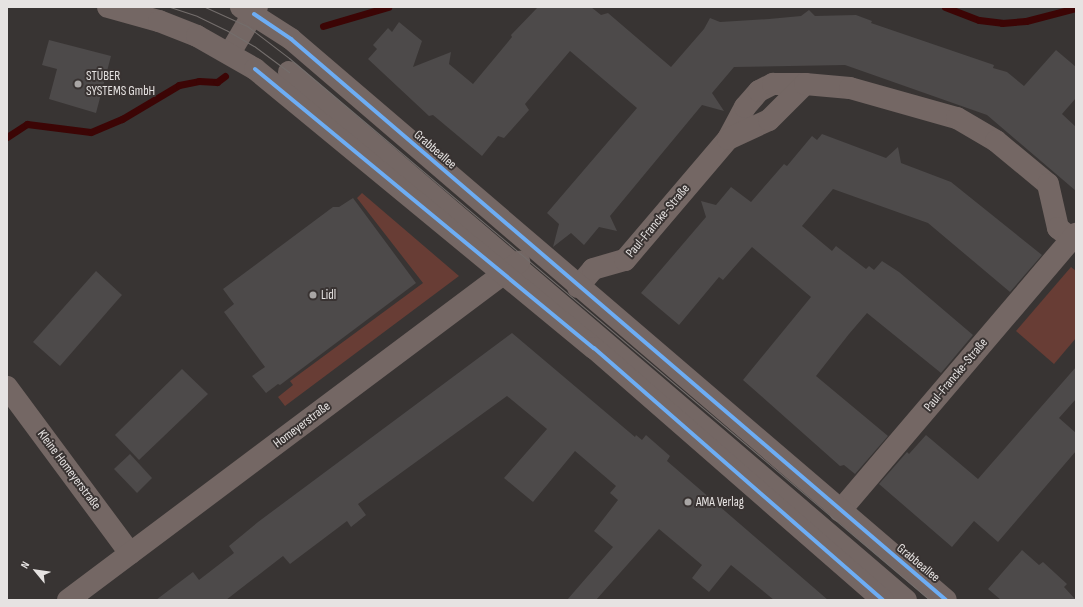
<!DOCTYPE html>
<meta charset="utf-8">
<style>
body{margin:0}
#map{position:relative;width:1083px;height:607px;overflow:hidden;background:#383433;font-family:"Sofia Sans Condensed",sans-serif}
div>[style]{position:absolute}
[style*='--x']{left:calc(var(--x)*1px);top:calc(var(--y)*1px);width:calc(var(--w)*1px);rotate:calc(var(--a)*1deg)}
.green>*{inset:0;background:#683d35}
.stream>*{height:7px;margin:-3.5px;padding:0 3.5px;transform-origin:3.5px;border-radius:3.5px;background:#3c0505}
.building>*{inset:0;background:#4d4a4a}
.minor>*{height:22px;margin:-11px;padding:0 11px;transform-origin:11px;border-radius:11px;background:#746764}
.major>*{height:22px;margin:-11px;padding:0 11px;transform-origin:11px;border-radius:11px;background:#746764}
.tram>*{height:1px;margin:-0.5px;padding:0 0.5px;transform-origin:0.5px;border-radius:0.5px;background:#746e6c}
.cycleway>*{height:4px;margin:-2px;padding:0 2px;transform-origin:2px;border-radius:2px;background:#6dadf4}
.dots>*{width:11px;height:11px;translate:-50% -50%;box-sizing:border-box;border:2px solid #393332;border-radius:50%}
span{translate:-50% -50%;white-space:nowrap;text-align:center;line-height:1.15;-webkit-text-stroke:4px #393332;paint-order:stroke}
.poi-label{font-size:13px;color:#e6e3e2}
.left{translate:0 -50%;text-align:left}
.street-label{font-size:13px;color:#e6e3e2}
.frame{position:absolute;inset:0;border:8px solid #e6e3e2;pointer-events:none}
.north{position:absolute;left:16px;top:551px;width:40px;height:40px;-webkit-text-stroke:3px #393332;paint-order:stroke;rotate:299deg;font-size:11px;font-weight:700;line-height:16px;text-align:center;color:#e6e3e2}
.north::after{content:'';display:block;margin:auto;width:14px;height:18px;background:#e6e3e2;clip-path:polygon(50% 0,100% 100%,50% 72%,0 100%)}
</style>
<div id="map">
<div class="green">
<div style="clip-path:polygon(362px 193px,459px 276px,285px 406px,278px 397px,293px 385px,290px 381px,423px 283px,357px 198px)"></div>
<div style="clip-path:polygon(1071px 267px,1076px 271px,1076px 338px,1054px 364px,1016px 331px)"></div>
</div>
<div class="stream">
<div style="--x:945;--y:7;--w:36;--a:21"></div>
<div style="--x:979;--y:20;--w:23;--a:7"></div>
<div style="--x:1002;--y:23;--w:24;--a:-5"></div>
<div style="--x:1026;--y:21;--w:52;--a:-14.6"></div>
<div style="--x:323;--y:26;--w:68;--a:-16.3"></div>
<div style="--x:7;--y:137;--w:24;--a:-33"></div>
<div style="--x:27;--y:124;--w:64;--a:7.1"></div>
<div style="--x:91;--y:132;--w:34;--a:-23"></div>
<div style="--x:122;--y:119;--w:66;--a:-30.8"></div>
<div style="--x:179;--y:85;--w:20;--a:-11"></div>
<div style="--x:199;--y:81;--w:18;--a:3"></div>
<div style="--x:217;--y:82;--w:10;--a:-37"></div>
</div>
<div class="building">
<div style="clip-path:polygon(538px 7px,591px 7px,601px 15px,608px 13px,671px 67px,704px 29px,710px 18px,720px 22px,769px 19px,801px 16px,809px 10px,815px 16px,856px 15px,872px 21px,871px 23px,994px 65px,993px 68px,1007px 72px,1024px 86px,1056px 50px,1076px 67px,1076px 98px,1062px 114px,1076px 127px,1076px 191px,987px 115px,845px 65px,734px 67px,712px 93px,724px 111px,702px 105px,610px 216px,617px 231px,599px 227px,584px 245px,571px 233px,553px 247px,559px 224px,547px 213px,637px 108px,570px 51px,525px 104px,529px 110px,504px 138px,498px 136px,482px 156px,433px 115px,429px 116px,368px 59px,377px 49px,373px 45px,388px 28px,392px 32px,399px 22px,422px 41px,413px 67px,451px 52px,449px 64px,473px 84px,512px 37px,511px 35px)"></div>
<div style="clip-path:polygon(49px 40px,111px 56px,96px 113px,49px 99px,57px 69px,42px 65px)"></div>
<div style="clip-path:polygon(822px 134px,886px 158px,898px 147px,901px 163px,951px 182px,1042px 255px,1010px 292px,928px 223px,833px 189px,802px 226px,832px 251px,836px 246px,866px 269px,869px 266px,874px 270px,882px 261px,899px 272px,973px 335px,941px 373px,867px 313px,849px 334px,816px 376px,888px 436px,855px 474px,844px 465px,840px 466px,743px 380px,811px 297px,752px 247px,723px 280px,719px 277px,679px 325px,641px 293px,706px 217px,701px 201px,716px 205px,731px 187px,751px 202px,784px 164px,787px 166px,812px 136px,817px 140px)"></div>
<div style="clip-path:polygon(353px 198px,416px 283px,280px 385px,278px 384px,266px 393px,252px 376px,265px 367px,224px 312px,234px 304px,223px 289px,333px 207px,339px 207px)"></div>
<div style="clip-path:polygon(96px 271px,122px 295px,60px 366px,33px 342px)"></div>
<div style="clip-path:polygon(512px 333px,635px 437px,636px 435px,642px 440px,646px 435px,670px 456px,667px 461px,828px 600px,774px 600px,731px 565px,709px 592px,692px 578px,702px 565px,659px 529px,596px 600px,567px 600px,613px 547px,594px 531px,618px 500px,610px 493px,616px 486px,575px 451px,533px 502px,504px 478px,547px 429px,507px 396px,358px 504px,366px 515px,351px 527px,347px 521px,290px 564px,283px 556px,226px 600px,156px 600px,193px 572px,199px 580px,234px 553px,229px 546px,258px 522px)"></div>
<div style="clip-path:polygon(1076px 367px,1076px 399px,1059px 418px,1076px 433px,1076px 451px,998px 542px,974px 521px,952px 547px,879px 484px,907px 452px,909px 454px,926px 435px,978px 479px)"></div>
<div style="clip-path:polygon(182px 369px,208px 394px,139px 460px,115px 435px)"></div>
<div style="clip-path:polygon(130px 454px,152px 478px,137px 493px,114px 469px)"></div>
<div style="clip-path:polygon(1022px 550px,1039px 565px,1043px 562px,1067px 584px,1064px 587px,1076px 600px,1001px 600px,988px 589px)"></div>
</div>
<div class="minor">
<div style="--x:230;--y:53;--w:53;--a:-59.6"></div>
<div style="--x:289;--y:72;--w:812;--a:40.56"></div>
<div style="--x:728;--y:139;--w:36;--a:-62"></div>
<div style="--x:745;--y:107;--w:21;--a:-49"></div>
<div style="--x:759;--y:91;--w:16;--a:-27"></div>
<div style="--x:773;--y:84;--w:32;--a:0"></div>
<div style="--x:578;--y:287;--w:23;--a:-50"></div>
<div style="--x:593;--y:269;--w:33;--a:-16"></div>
<div style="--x:625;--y:260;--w:159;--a:-49.6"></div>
<div style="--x:728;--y:139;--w:45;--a:-24.9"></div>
<div style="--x:769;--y:120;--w:51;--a:-45"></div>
<div style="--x:805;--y:84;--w:45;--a:5.1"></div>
<div style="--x:850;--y:88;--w:111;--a:15.7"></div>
<div style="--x:957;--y:118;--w:45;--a:30.5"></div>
<div style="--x:996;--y:141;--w:67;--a:39.6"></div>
<div style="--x:1048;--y:184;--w:45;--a:77.2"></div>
<div style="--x:1058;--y:228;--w:18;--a:38"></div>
<div style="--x:7;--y:387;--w:207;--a:53.5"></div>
<div style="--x:840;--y:511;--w:364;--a:-49.6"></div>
<div style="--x:68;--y:600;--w:564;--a:-36.85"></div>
</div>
<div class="major">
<div style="--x:108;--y:7;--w:53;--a:15.4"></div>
<div style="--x:159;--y:21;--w:41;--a:21.5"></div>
<div style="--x:197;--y:36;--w:67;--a:29.6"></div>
<div style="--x:255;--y:69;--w:439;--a:39.5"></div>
<div style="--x:594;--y:348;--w:383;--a:41.1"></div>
<div style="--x:241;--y:7;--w:59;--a:32.6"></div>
<div style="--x:291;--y:39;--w:862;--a:40.58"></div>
</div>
<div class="tram">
<div style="--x:170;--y:7;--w:28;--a:18"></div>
<div style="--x:197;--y:16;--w:32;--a:26"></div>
<div style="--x:226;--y:30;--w:32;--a:30"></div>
<div style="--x:254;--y:46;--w:44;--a:36.6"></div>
<div style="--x:205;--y:7;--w:46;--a:24.3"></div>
<div style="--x:247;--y:26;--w:53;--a:37.3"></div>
<div style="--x:289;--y:58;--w:839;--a:40.22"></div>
</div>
<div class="cycleway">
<div style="--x:254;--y:14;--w:45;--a:34"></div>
<div style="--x:291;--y:39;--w:862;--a:40.58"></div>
<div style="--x:255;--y:69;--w:439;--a:39.5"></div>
<div style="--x:594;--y:348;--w:383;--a:41.1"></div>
</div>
<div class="dots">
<div style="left:78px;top:84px;background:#a9a6a5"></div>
<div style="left:313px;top:295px;background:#a9a6a5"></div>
<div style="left:688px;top:502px;background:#a9a6a5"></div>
</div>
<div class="poi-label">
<span class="left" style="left:86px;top:84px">STÜBER<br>SYSTEMS GmbH</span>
<span class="left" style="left:321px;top:295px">Lidl</span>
<span class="left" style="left:696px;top:502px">AMA Verlag</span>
</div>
<div class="street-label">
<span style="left:435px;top:150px;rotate:41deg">Grabbeallee</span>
<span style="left:658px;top:221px;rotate:-50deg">Paul-Francke-Straße</span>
<span style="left:956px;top:375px;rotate:-50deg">Paul-Francke-Straße</span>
<span style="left:302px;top:425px;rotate:-37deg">Homeyerstraße</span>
<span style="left:69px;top:470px;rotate:53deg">Kleine Homeyerstraße</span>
<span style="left:918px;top:563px;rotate:40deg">Grabbeallee</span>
</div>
<div class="frame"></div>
<div class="north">N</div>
</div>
